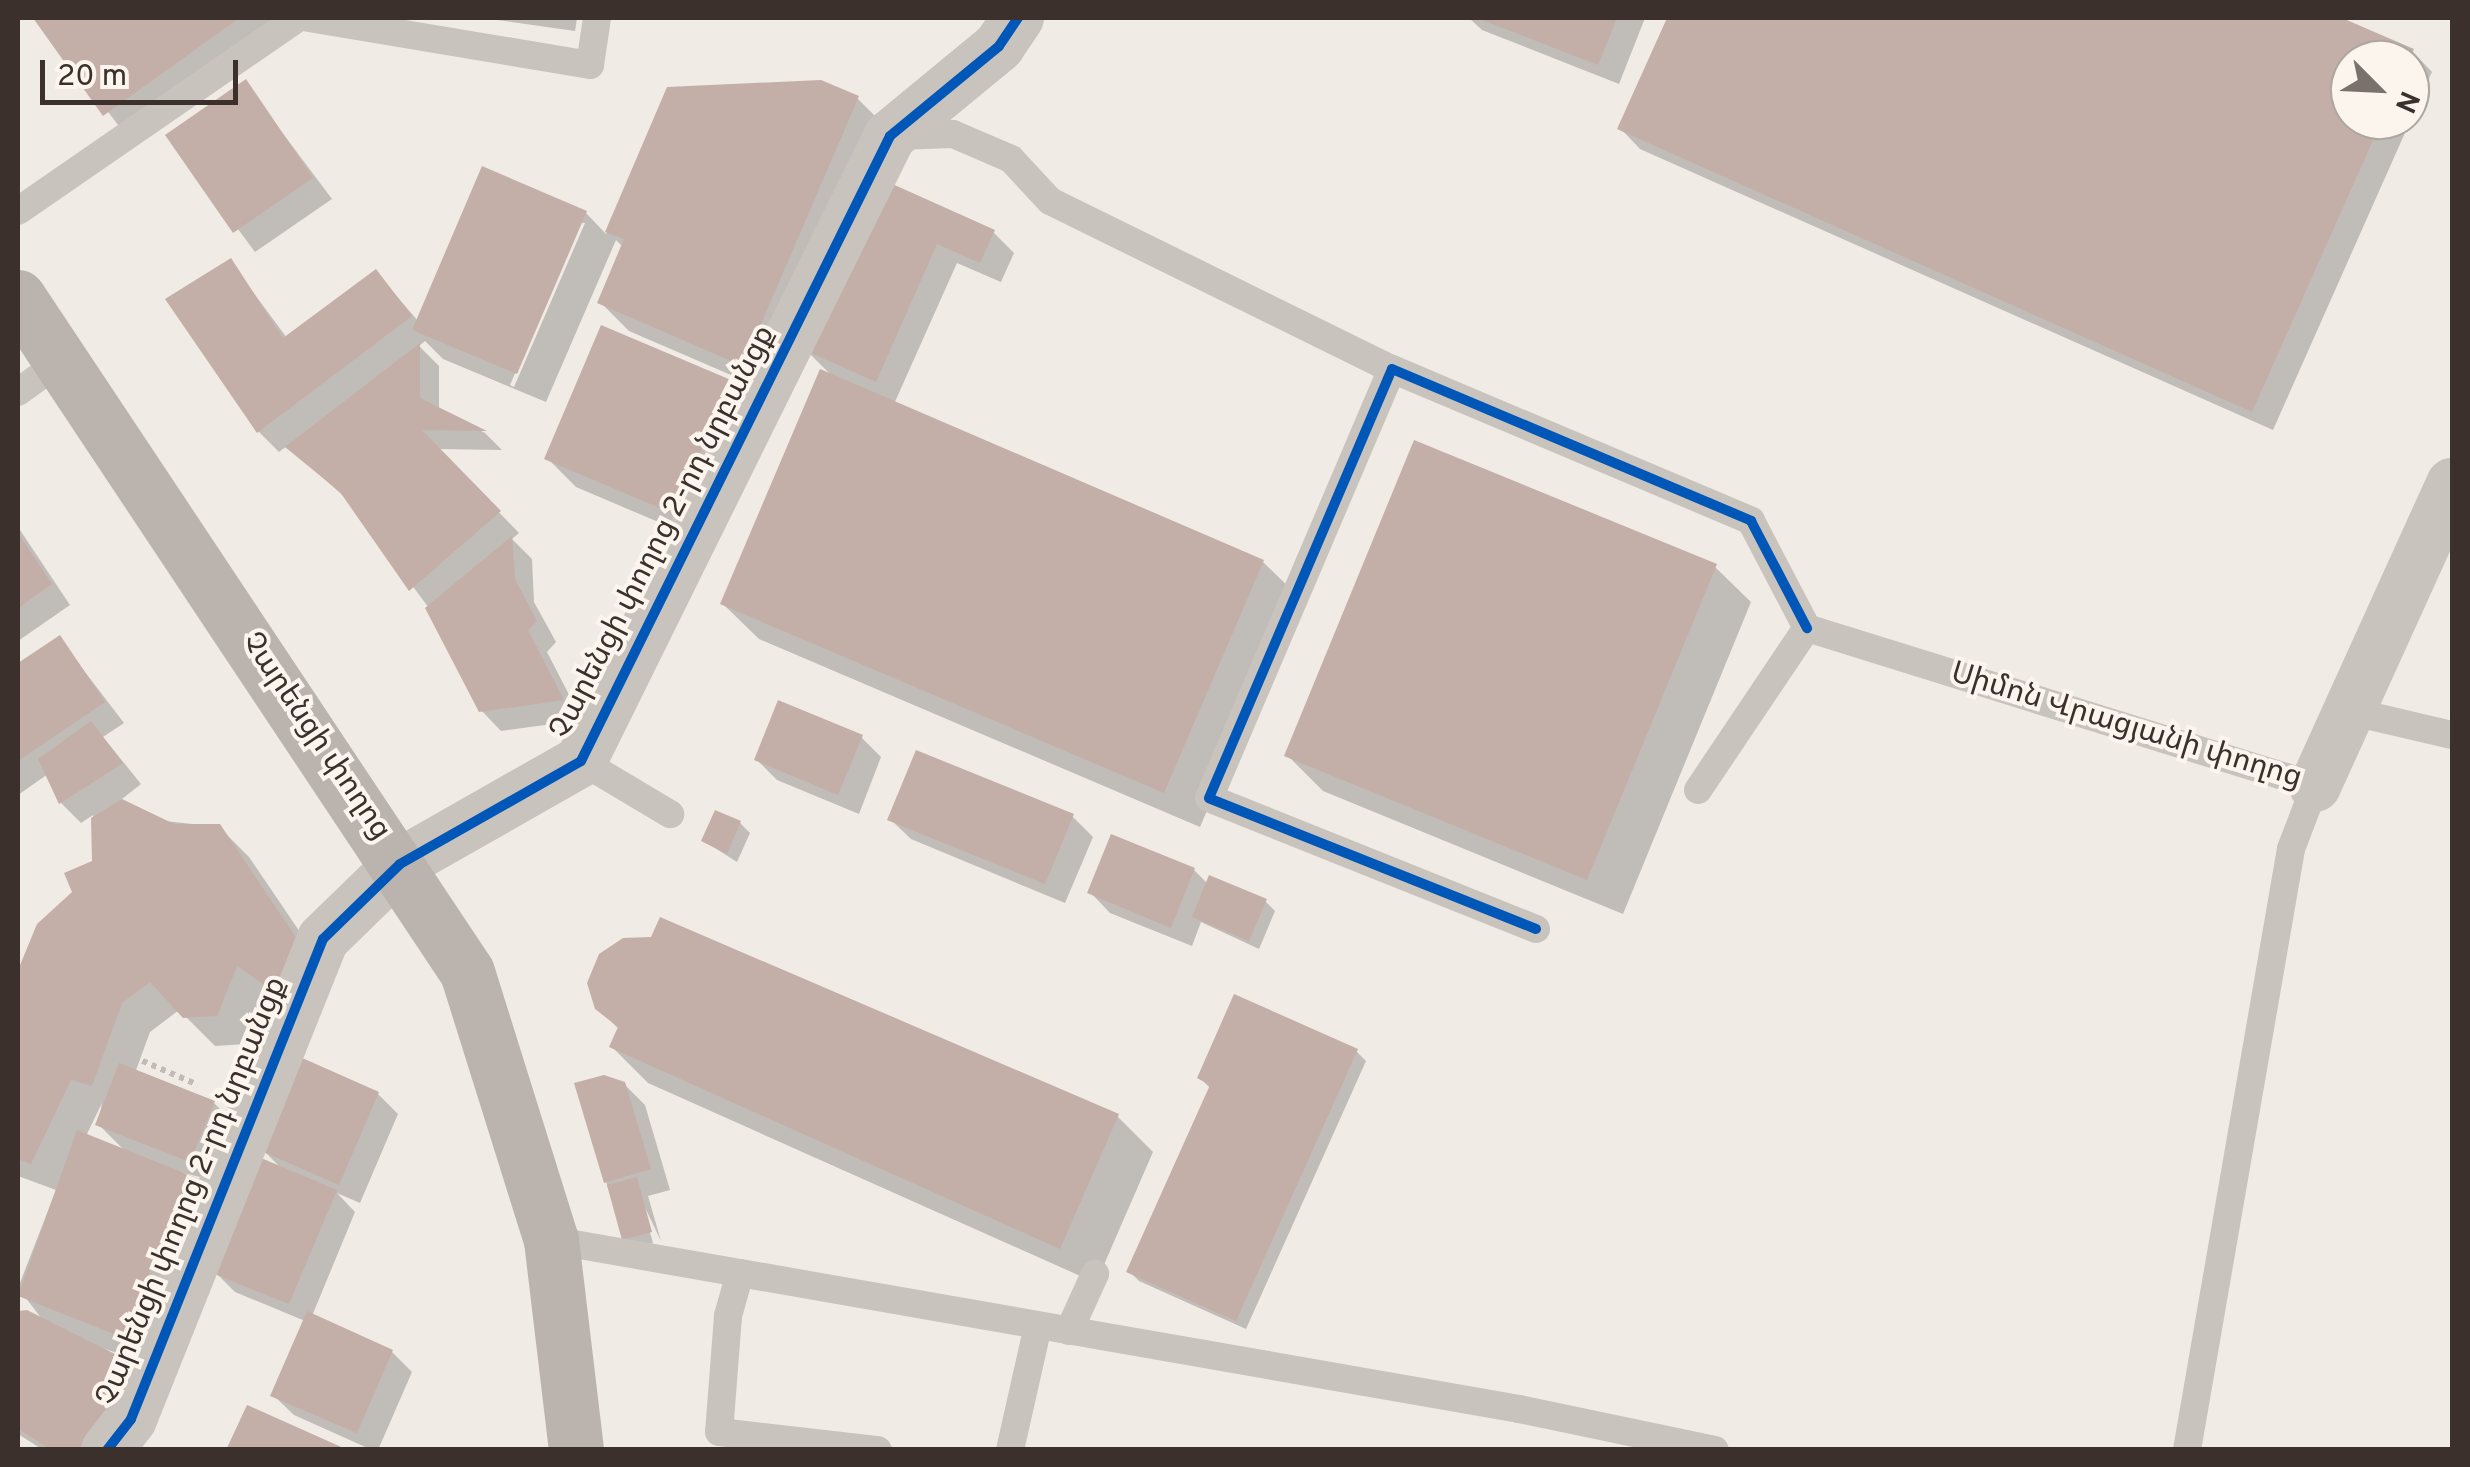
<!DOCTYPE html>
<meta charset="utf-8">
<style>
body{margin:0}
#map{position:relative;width:2470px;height:1467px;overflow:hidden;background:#f0ebe5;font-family:Overpass,"Noto Sans Armenian",sans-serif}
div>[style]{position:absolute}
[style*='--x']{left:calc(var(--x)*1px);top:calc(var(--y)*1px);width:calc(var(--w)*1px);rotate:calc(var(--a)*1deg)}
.shadow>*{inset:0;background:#0003}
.building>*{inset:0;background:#c3afa7}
.path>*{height:6px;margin-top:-3px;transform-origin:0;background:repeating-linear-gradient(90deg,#c2bbb6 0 5px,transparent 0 10px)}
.lane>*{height:28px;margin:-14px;padding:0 14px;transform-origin:14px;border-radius:14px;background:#c9c3be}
.street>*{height:52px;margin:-26px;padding:0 26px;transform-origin:26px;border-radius:26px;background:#c9c3be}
.secondary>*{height:55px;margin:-27.5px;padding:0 27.5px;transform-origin:27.5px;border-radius:27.5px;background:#bab3ae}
.cycleway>*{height:10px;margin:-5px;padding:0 5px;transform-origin:5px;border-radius:5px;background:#0057b8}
span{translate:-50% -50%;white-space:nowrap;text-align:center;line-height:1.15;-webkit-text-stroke:8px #fbf5ee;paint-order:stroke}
.street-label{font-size:30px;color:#3b302b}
.frame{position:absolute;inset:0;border:20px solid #3b302b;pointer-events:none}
.north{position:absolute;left:2330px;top:40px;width:100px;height:100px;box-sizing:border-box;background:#fbf5ee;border:2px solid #aea6a0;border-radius:50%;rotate:114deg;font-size:28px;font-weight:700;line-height:40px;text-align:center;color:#3b302b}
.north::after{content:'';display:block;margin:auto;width:35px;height:45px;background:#7a716c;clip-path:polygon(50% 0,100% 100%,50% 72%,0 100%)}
.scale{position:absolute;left:40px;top:60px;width:198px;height:45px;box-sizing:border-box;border:5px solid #3b302b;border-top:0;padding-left:12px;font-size:30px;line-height:35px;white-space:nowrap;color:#3b302b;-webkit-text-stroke:8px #fbf5ee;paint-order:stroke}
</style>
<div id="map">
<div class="shadow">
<div style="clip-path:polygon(36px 18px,287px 18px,125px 134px)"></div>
<div style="clip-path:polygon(483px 18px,577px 18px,575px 31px)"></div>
<div style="clip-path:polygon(1469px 18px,1645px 18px,1619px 84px,1482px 30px)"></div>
<div style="clip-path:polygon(evenodd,1669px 18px,2336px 18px,2412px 51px,2432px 72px,2273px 430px,1640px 149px,1620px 128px,1669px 18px,2350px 60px,2410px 60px,2410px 120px,2350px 120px,2350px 60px)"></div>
<div style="clip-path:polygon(245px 83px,332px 199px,255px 252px,169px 136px)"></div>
<div style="clip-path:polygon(evenodd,668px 89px,857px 98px,886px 127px,773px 393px,629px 331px,600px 302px,623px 247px,616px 240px,546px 402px,443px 359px,425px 341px,419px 346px,439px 366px,439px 410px,485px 433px,502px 450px,438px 449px,519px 533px,512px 539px,532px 559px,534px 602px,556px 642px,547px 652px,582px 720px,501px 731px,481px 710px,429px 608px,348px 500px,287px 446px,279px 452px,259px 432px,168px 300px,230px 261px,287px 338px,376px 272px,418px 321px,586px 213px,606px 234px,668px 89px,579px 223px,585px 223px,514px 387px,510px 385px,579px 223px)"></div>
<div style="clip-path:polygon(880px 181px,993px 232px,1014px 253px,1001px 282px,957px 263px,894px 404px,1263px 562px,1299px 597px,1200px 827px,759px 639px,723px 604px,834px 378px,805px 349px)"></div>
<div style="clip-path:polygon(729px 382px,758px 411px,703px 541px,576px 487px,547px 458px)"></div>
<div style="clip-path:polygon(18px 527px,70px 605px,18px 641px)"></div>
<div style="clip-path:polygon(1715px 567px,1751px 602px,1623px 914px,1323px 791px,1287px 755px)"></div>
<div style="clip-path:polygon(evenodd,59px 638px,124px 723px,103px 737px,141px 784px,103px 814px,219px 827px,249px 857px,327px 972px,306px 1020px,266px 992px,246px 1044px,215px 1046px,179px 1010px,150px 1032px,135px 1073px,214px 1103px,234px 1123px,211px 1180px,165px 1168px,202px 1183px,153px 1365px,90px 1344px,123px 1450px,43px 1450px,18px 1434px,18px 1313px,42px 1319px,18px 1288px,56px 1190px,18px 1176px,18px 977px,39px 925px,75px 893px,95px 862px,93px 815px,81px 823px,61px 803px,48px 774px,18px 795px,18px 666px,59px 638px,102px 1103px,98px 1124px,126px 1152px,86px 1136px,102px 1103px)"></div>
<div style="clip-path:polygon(861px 737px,881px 757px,859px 814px,777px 780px,757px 760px)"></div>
<div style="clip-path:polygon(1072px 816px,1093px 837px,1065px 903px,911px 839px,890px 819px)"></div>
<div style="clip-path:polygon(740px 823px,750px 833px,737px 862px,704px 841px)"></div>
<div style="clip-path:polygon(1194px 870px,1208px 884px,1265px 901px,1275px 911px,1259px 949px,1201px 922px,1192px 946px,1110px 913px,1090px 892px)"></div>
<div style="clip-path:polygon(597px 1008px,1117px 1116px,1153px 1152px,1096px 1283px,648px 1083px,612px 1047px,620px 1030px)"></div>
<div style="clip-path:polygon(1356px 1051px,1366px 1061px,1246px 1329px,1139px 1281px,1129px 1271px,1210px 1088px,1200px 1078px)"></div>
<div style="clip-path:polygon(624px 1084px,645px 1105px,670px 1190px,648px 1196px,661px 1241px,640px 1197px,653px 1243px,634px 1248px,625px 1238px,606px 1182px)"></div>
<div style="clip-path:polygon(378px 1094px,398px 1114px,360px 1203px,337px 1193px,355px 1212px,312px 1316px,392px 1352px,412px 1372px,378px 1450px,372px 1450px,294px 1415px,273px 1395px,305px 1321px,235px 1292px,215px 1272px,283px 1170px,262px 1149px)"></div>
</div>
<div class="building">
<div style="clip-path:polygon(33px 18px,239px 18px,103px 116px)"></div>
<div style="clip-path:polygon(1477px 18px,1617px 18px,1598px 65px)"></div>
<div style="clip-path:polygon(1667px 18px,2342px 18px,2414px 49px,2409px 60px,2350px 60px,2350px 120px,2382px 120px,2252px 412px,1617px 129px)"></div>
<div style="clip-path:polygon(246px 79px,313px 178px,233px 233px,165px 135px)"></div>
<div style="clip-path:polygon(821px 80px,859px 96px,743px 366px,597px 303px,624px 239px,605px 232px,667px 87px)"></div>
<div style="clip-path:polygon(482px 166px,587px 211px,517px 374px,412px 330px)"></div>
<div style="clip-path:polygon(879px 178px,995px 230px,980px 263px,937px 244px,876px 382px,802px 349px)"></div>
<div style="clip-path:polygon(231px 258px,283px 338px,376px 269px,412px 316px,257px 433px,165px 299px)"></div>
<div style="clip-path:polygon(601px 325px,731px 380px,674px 514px,544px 459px)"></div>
<div style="clip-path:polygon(420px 343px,420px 398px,487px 431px,422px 430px,501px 511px,409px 591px,340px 492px,285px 447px)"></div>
<div style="clip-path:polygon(820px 369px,1264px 560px,1164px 793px,720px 604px)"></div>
<div style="clip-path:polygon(1414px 440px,1717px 564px,1587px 880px,1284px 756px)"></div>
<div style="clip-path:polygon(18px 533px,52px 584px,18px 608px)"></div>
<div style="clip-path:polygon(512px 536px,515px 579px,537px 621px,528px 630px,564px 700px,479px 712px,425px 608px)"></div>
<div style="clip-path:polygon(60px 635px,105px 702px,18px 761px,18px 663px)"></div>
<div style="clip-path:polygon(778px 700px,863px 735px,838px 795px,754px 760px)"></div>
<div style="clip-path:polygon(91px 721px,123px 763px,59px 804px,38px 759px)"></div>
<div style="clip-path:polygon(916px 750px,1074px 814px,1045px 884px,887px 820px)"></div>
<div style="clip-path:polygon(122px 799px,174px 824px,220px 824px,299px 942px,276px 993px,237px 966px,217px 1016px,183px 1018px,150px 982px,122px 1003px,92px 1086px,71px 1080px,31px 1164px,18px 1159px,18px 970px,37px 924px,72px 892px,64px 873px,92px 861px,91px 818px)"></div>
<div style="clip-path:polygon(715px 810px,741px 821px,727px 854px,701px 841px)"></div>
<div style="clip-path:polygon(1111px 834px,1195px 868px,1171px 928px,1087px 893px)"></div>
<div style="clip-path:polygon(1209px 875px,1267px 899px,1249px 941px,1192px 917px)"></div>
<div style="clip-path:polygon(660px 917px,1119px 1114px,1060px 1249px,609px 1047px,618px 1027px,595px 1009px,587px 983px,599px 954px,623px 938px,651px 937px)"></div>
<div style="clip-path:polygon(1234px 994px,1358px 1049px,1236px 1321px,1126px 1272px,1210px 1085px,1197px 1078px)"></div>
<div style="clip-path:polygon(300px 1057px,379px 1092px,339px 1185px,259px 1150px)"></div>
<div style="clip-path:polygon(119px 1063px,215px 1101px,190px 1162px,95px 1125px)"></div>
<div style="clip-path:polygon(604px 1075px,625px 1082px,651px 1169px,604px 1183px,574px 1083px)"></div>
<div style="clip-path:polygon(77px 1130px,204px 1181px,186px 1226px,170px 1220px,124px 1338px,18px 1296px)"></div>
<div style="clip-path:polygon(261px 1158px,337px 1190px,289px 1304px,212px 1273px)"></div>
<div style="clip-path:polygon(637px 1177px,652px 1232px,622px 1240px,607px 1185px)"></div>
<div style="clip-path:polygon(27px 1310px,135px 1364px,96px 1445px,52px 1450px,18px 1429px,18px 1311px)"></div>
<div style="clip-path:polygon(307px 1311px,393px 1350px,357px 1433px,270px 1396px)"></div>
<div style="clip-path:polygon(247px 1405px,348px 1450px,226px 1450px)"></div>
</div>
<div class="path">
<div style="--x:93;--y:1100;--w:56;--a:-66.7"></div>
<div style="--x:115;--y:1049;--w:90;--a:23.4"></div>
</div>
<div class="lane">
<div style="--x:309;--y:18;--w:285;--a:9.5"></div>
<div style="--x:590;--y:65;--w:48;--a:-81.5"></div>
<div style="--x:896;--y:136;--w:57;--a:-2"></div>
<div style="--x:953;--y:134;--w:63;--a:23.3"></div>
<div style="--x:1011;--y:159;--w:57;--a:47.1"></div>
<div style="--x:1050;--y:201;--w:381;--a:26.2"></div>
<div style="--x:18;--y:211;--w:340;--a:-34.6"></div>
<div style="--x:18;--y:392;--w:53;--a:-35.8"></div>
<div style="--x:2349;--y:711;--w:106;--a:13.1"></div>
<div style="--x:581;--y:761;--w:104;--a:30.8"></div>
<div style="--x:1698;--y:790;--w:195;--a:-56.1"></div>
<div style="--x:1807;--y:628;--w:532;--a:17.28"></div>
<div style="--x:2315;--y:786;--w:67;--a:110.9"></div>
<div style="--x:2291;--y:849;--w:610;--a:99.82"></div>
<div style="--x:1536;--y:929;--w:352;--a:-158.2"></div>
<div style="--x:1209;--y:798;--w:466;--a:-66.9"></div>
<div style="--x:1392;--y:369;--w:390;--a:22.9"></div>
<div style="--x:1751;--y:521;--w:121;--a:62.4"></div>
<div style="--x:551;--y:1240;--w:983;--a:9.9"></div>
<div style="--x:1519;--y:1409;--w:200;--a:11.8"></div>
<div style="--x:740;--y:1273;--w:45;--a:105.6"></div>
<div style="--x:728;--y:1316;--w:116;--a:94.4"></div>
<div style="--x:719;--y:1432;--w:160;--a:6.5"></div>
<div style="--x:1069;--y:1331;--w:63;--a:-65.5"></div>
<div style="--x:1010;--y:1450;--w:127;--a:-77.3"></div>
</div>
<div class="street">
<div style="--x:2315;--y:786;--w:332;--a:-65.6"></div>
<div style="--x:107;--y:1450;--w:39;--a:-52"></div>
<div style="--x:131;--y:1419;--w:517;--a:-68.2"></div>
<div style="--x:323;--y:939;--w:107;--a:-44.2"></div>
<div style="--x:400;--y:864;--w:208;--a:-29.6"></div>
<div style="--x:581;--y:761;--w:697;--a:-63.69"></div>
<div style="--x:890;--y:136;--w:141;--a:-39.5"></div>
<div style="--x:999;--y:46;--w:34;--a:-56"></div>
</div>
<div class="secondary">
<div style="--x:18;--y:297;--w:811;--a:56.37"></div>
<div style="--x:467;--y:972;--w:281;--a:72.6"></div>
<div style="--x:551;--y:1240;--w:211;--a:83.2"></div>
</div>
<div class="cycleway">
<div style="--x:1536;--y:929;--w:352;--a:-158.2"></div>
<div style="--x:1209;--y:798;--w:466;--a:-66.9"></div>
<div style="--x:1392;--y:369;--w:390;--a:22.9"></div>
<div style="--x:1751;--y:521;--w:121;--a:62.4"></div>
<div style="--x:107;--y:1450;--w:39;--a:-52"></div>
<div style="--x:131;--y:1419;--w:517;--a:-68.2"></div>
<div style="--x:323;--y:939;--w:107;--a:-44.2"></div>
<div style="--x:400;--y:864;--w:208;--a:-29.6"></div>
<div style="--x:581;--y:761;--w:697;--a:-63.69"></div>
<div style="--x:890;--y:136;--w:141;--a:-39.5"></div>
<div style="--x:999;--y:46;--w:34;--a:-56"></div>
</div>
<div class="street-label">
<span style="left:664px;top:533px;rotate:-63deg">Չարենցի փողոց 2-րդ նրբանցք</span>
<span style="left:2126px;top:727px;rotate:17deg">Սիմոն Վրացյանի փողոց</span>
<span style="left:315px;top:737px;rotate:56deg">Չարենցի փողոց</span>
<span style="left:193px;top:1192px;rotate:-68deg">Չարենցի փողոց 2-րդ նրբանցք</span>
</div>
<div class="frame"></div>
<div class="north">N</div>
<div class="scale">20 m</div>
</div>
